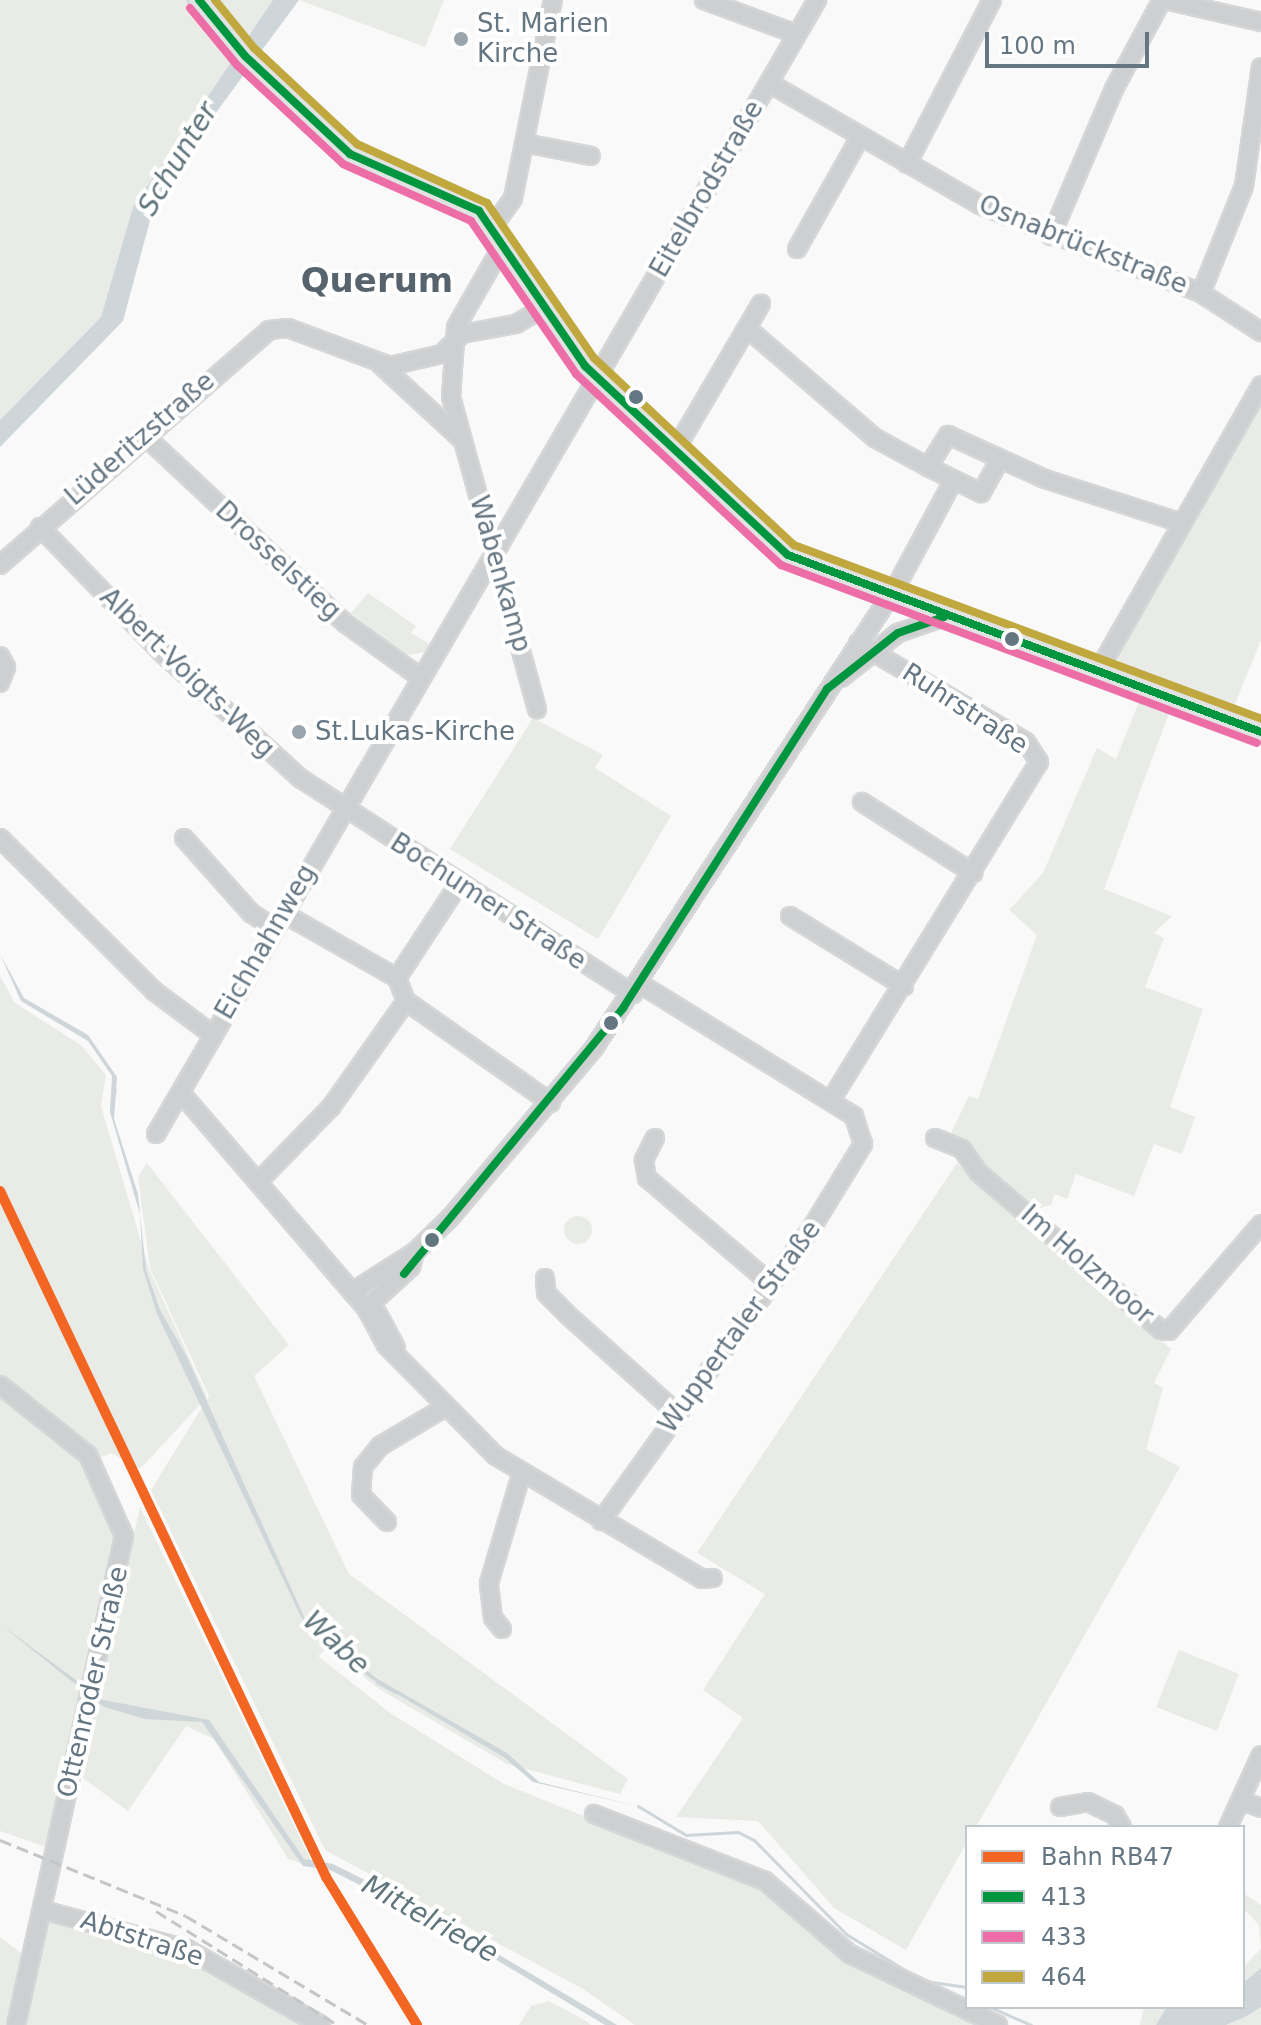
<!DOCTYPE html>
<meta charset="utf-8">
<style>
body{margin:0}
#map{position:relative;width:1261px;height:2025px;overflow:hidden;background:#f9f9f9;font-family:"DejaVu Sans",sans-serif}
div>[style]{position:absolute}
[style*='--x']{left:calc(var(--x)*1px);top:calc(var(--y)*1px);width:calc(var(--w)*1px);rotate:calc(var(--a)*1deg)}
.green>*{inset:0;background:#e8ebe6}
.round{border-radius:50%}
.water>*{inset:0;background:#ced6d9}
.stream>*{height:3px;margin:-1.5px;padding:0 1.5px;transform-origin:1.5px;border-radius:1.5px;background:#ced6d9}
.roads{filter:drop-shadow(2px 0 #d5d6d7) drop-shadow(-2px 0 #d5d6d7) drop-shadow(0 2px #d5d6d7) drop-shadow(0 -2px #d5d6d7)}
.minor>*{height:16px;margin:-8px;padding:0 8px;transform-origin:8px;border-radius:8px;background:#cecfd0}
.major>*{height:20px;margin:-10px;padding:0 10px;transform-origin:10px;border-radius:10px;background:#e1e2e2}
.rail>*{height:3px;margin-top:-1.5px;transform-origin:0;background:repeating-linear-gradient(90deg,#c3c5c6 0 12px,transparent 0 18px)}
.bus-1>*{height:8px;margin:-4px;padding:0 4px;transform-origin:4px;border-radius:4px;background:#009640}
.bus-2>*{height:8px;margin:-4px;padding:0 4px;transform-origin:4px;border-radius:4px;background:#ed6ea7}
.bus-3>*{height:8px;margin:-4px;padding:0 4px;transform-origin:4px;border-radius:4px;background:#c0a83f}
.rail-1>*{height:10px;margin:-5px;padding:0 5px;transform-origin:5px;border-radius:5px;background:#f26522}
.dots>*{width:22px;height:22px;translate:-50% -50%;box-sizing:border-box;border:4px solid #fff;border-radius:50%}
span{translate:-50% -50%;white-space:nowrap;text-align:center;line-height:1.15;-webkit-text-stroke:8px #fff;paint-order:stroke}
.poi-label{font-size:26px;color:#657683}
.left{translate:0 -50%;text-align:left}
.street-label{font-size:26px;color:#657683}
.water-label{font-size:28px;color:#60757c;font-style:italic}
.district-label{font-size:34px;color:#57646e;font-weight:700}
.legend{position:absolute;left:965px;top:1825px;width:280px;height:184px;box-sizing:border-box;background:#fff;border:2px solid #c1c8cd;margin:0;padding:10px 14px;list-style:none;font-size:24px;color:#657683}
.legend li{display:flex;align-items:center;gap:16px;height:40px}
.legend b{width:40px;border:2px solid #c1c8cd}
.scale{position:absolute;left:985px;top:32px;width:164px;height:36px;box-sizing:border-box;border:4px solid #657683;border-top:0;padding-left:10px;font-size:24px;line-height:28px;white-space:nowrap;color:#657683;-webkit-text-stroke:6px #fff;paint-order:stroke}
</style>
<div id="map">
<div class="green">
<div style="clip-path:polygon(0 0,273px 0,133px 207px,101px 317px,0 420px)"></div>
<div style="clip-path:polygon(299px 0,444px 0,425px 47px)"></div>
<div style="clip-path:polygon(1261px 407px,1261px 640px,1233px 709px,1122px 667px,1117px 658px)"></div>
<div style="clip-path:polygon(368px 593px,416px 626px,411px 633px,431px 645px,425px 652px,408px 655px,351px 613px)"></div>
<div style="clip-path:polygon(1139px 702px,1169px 713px,1104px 889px,1172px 916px,1154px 933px,1164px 938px,1145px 987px,1203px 1009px,1170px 1107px,1195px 1117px,1182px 1154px,1154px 1144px,1134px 1196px,1076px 1174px,1067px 1199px,1055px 1194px,1051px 1205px,1033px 1210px,950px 1135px,969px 1096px,978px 1099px,1037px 935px,1009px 910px,1043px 873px,1097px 748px,1116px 759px)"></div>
<div style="clip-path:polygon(533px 718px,603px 755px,595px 768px,671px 816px,598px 939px,450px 849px)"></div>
<div style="clip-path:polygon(0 976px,15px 1003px,81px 1045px,106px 1075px,101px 1106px,149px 1269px,207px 1397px,140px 1469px,111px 1453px,102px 1457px,0 1377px)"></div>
<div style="clip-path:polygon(147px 1163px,289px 1345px,254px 1376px,349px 1574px,628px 1779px,620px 1794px,507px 1764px,379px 1689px,328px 1647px,318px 1656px,390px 1713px,504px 1784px,754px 1885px,834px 1952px,975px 2025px,635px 2025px,583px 1989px,325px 1850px,151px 1490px,209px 1396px,150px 1268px,138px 1177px)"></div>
<div style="clip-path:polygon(957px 1163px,1171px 1349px,1154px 1383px,1163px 1388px,1146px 1449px,1180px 1467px,976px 1827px,967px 1827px,967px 1842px,906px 1950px,834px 1908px,758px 1821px,676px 1817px,743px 1718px,703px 1690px,765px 1594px,697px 1553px)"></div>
<div class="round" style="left:564px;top:1216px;width:28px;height:28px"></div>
<div style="clip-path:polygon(0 1392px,85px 1461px,117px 1545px,46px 1847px,0 1831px)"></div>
<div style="clip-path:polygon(140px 1507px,314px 1867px,288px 1859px,214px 1739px,186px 1726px,128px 1811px,80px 1776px)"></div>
<div style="clip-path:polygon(1179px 1650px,1239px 1674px,1217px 1731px,1156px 1707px)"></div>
<div style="clip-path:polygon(1243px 1893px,1261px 1905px,1261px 1968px,1243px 1983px,1243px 1967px,1261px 1949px,1259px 1925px,1243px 1908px)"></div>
<div style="clip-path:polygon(46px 1917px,171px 1948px,311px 2025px,0 2025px,0 1937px,34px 1963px)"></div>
<div style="clip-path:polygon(549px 2001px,586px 2021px,591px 2025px,519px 2025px,531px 2006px)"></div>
<div style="clip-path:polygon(1144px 2007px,1167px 2007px,1166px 2015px,1156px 2025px,1140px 2025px)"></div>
<div style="clip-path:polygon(1261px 2007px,1261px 2025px,1226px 2025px,1247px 2016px)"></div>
</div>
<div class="water">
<div style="clip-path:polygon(273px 0,299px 0,181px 160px,152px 213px,123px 321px,0 447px,0 420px,101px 317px,133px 207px)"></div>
<div style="clip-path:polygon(0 954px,24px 998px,88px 1035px,117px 1077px,114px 1119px,138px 1194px,146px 1270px,160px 1310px,186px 1355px,305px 1619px,376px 1678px,507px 1753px,539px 1782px,641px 1807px,533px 1782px,505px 1758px,370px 1678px,304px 1623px,157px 1314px,143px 1269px,140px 1214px,110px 1112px,112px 1076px,88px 1041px,21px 1001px)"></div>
<div style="clip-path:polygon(0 1624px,103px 1700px,209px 1720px,304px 1859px,333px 1864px,419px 1907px,617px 2025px,605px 2025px,432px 1921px,330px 1870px,303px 1866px,202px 1722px,145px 1719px,104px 1707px)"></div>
<div style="clip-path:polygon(1261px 1968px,1261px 2007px,1247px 2016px,1226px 2025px,1156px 2025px,1167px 2007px,1243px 2007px,1243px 1983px)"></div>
</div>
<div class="stream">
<div style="--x:111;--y:1109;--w:20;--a:-79"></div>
<div style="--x:377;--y:1682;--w:21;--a:29"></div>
<div style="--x:638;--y:1806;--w:56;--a:31.1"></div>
<div style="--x:686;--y:1835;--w:52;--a:-3.3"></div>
<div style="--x:738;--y:1832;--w:18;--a:27"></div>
<div style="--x:754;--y:1840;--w:132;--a:45.6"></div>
<div style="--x:846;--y:1934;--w:84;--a:31.4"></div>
<div style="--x:925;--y:1981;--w:42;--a:8.1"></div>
<div style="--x:990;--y:2007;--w:45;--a:23.7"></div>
</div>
<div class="roads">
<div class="minor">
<div style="--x:704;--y:0;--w:98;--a:20.3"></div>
<div style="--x:1165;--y:0;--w:98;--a:12.9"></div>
<div style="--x:769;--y:83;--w:244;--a:30"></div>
<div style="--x:980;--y:205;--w:238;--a:21.7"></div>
<div style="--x:1201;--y:293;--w:72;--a:33"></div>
<div style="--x:524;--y:143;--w:68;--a:11"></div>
<div style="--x:907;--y:164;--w:185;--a:-62.6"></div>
<div style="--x:493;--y:226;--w:34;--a:-54"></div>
<div style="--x:513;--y:198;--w:202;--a:-78.6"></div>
<div style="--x:1051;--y:236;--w:160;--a:-66.8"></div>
<div style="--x:1114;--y:89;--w:101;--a:-61.7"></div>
<div style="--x:504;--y:243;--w:97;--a:119.7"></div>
<div style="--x:456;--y:327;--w:70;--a:94.1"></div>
<div style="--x:451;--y:397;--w:324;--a:74.6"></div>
<div style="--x:797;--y:249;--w:129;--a:-60.6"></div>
<div style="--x:1201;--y:293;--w:115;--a:-68.1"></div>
<div style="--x:1244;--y:186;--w:120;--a:-81.9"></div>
<div style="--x:747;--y:328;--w:169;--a:40.7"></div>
<div style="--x:875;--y:438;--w:60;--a:28.7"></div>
<div style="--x:381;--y:365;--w:108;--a:42.7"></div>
<div style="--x:144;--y:435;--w:275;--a:43.1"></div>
<div style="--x:345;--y:623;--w:92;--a:35.8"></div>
<div style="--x:674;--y:452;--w:172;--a:-59.6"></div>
<div style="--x:999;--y:461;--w:37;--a:119"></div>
<div style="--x:981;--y:493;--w:59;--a:-153.9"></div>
<div style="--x:928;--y:467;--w:38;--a:-58"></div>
<div style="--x:948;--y:435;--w:107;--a:24.4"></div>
<div style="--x:1045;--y:479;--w:144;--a:17.8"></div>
<div style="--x:40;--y:527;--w:174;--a:45.9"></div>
<div style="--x:161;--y:652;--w:188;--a:42.2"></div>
<div style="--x:300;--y:778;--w:397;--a:33"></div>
<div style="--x:0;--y:565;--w:357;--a:-41.1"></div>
<div style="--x:269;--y:330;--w:19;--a:-6"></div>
<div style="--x:288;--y:328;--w:109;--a:20.4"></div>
<div style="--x:390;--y:366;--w:53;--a:-13"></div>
<div style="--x:442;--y:354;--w:28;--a:-45"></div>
<div style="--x:462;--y:334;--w:55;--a:-10.5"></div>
<div style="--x:516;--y:324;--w:31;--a:-31"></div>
<div style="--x:0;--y:656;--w:13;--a:61"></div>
<div style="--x:6;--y:667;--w:17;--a:111"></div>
<div style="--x:1097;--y:673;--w:331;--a:-60.3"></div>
<div style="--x:841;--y:678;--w:73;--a:-38.3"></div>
<div style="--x:898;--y:633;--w:49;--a:-19.2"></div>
<div style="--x:862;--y:802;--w:132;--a:32.6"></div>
<div style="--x:0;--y:838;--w:217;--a:44.8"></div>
<div style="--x:154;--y:991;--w:74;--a:36.7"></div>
<div style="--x:184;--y:838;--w:101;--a:48.2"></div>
<div style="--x:251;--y:913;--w:27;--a:33"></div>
<div style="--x:283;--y:913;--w:131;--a:29.7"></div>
<div style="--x:397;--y:978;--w:25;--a:69"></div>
<div style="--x:406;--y:1001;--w:177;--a:35.1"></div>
<div style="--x:790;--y:916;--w:134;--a:31.6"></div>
<div style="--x:397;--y:978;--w:111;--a:-56.7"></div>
<div style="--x:181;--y:1093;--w:284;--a:49.3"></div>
<div style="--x:366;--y:1308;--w:13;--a:27"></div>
<div style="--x:378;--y:1314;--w:38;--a:62"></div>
<div style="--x:831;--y:1100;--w:397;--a:-58.4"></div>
<div style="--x:1039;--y:762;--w:24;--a:-123"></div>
<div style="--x:1026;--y:742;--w:195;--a:-149.5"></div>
<div style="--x:156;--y:1134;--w:1313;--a:-59.76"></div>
<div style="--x:655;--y:1138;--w:25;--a:117"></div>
<div style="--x:644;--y:1160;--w:18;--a:81"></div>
<div style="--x:647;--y:1178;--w:163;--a:40.5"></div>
<div style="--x:935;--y:1138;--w:29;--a:22"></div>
<div style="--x:962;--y:1149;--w:28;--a:55"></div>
<div style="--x:978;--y:1172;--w:242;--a:40.8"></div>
<div style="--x:1161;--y:1330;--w:8;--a:7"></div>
<div style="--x:1169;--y:1331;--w:141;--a:-49.3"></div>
<div style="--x:258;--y:1182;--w:105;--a:-45.8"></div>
<div style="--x:331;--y:1107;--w:130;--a:-54.7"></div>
<div style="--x:545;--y:1278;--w:15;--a:86"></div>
<div style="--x:546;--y:1293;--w:34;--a:45"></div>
<div style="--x:570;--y:1317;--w:144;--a:41.9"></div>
<div style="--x:352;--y:1292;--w:75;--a:-32.4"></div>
<div style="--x:415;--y:1252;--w:49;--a:-44.2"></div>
<div style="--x:450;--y:1218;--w:223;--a:-49.7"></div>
<div style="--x:594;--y:1048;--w:551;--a:-56.77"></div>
<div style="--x:896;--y:587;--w:120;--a:-61.7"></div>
<div style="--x:366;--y:1308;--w:42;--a:61.6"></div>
<div style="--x:386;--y:1345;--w:156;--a:45.3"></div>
<div style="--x:496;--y:1456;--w:240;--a:30.8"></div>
<div style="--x:702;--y:1579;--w:11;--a:-5"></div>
<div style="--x:366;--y:1308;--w:61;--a:-42.3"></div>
<div style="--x:411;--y:1267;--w:16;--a:-75"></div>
<div style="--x:0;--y:1385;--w:112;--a:38.5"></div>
<div style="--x:88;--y:1455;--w:89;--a:66"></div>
<div style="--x:124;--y:1536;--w:501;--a:102.45"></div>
<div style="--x:601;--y:1521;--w:360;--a:-54.3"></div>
<div style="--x:811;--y:1229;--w:100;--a:-58.5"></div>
<div style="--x:863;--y:1144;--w:29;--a:-108"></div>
<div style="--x:854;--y:1116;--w:251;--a:-148.3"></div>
<div style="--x:387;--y:1522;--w:37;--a:-134"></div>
<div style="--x:361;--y:1495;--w:28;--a:-86"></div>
<div style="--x:363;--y:1467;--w:27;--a:-51"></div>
<div style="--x:380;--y:1446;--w:74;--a:-30.7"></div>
<div style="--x:502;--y:1629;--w:14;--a:-129"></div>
<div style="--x:493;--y:1618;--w:35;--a:-97"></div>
<div style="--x:489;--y:1583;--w:113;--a:-73.5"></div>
<div style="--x:1242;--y:1801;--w:20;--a:20"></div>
<div style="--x:1060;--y:1807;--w:28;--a:-10"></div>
<div style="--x:1088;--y:1802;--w:30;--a:26"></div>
<div style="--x:1115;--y:1815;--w:14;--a:60"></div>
<div style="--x:594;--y:1814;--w:184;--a:21.4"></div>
<div style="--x:765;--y:1881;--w:112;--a:40.7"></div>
<div style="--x:850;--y:1954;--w:164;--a:25.6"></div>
<div style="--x:1228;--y:1827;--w:79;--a:-65.4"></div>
<div style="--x:43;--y:1910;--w:149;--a:15.2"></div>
<div style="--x:187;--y:1949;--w:154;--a:29.6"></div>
</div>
<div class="major">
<div style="--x:199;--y:0;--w:72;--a:50.6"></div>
<div style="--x:245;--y:56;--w:144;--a:43"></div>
<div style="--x:350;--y:154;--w:141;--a:23.8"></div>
<div style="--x:479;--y:211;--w:188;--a:55.6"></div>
<div style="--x:585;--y:366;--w:277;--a:43"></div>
<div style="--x:788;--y:555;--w:505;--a:20.52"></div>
</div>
</div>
<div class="rail">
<div style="--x:0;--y:1840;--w:201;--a:22.2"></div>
<div style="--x:186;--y:1916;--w:212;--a:30.9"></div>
<div style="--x:156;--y:1911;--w:215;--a:32.1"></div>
</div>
<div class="bus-1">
<div style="--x:199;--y:0;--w:72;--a:50.6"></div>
<div style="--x:245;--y:56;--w:144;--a:43"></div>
<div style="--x:350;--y:154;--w:141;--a:23.8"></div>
<div style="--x:479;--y:211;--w:188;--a:55.6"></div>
<div style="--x:585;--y:366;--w:277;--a:43"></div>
<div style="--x:788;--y:555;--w:505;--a:20.52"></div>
<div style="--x:404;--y:1274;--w:345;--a:-50.5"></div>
<div style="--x:623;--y:1008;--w:379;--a:-57.4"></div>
<div style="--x:827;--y:689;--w:90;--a:-38.3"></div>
<div style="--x:898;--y:633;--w:49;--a:-19.2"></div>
</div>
<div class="bus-2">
<div style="--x:190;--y:8;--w:74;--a:50.5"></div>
<div style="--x:237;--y:65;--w:145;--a:43"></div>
<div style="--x:343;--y:164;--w:140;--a:24"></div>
<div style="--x:471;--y:221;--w:186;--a:55.5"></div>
<div style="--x:576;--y:374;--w:280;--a:43"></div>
<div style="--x:781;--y:565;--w:508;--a:20.5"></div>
</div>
<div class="bus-3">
<div style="--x:215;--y:0;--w:62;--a:50.9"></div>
<div style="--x:254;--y:48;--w:141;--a:43"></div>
<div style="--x:357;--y:144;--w:143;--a:24.4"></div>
<div style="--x:487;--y:203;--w:188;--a:55.4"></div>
<div style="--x:594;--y:358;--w:274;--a:43.1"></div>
<div style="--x:794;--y:545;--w:498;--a:20.4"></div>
</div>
<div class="rail-1">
<div style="--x:0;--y:1191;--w:760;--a:64.58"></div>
<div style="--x:326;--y:1877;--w:174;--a:58.4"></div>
</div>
<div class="dots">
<div style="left:461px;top:39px;background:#99a4ac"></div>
<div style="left:636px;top:397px;background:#657683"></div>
<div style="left:1012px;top:639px;background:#657683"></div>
<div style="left:299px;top:732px;background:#99a4ac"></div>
<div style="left:611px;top:1023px;background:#657683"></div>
<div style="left:432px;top:1240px;background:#657683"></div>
</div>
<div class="poi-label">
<span class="left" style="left:477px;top:39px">St. Marien<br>Kirche</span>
<span class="left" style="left:315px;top:732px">St.Lukas-Kirche</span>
</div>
<div class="street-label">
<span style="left:707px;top:189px;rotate:-60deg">Eitelbrodstraße</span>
<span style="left:1083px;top:245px;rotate:22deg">Osnabrückstraße</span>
<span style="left:140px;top:439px;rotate:-41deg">Lüderitzstraße</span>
<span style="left:278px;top:561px;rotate:43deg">Drosselstieg</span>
<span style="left:500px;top:574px;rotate:74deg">Wabenkamp</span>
<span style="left:187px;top:673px;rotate:44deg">Albert-Voigts-Weg</span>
<span style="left:965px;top:709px;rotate:33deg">Ruhrstraße</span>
<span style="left:488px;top:902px;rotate:33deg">Bochumer Straße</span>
<span style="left:266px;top:942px;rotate:-60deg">Eichhahnweg</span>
<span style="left:1087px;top:1265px;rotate:41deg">Im Holzmoor</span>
<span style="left:740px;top:1327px;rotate:-54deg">Wuppertaler Straße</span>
<span style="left:93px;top:1682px;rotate:-77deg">Ottenroder Straße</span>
<span style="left:142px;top:1939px;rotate:18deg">Abtstraße</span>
</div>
<div class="water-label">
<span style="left:178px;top:159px;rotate:-59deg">Schunter</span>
<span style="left:336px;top:1643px;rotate:43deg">Wabe</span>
<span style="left:430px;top:1919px;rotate:29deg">Mittelriede</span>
</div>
<div class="district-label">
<span style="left:377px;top:281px">Querum</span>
</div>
<ul class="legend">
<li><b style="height:10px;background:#f26522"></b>Bahn RB47</li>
<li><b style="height:10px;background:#009640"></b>413</li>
<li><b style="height:10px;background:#ed6ea7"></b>433</li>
<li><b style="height:10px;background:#c0a83f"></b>464</li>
</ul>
<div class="scale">100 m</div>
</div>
